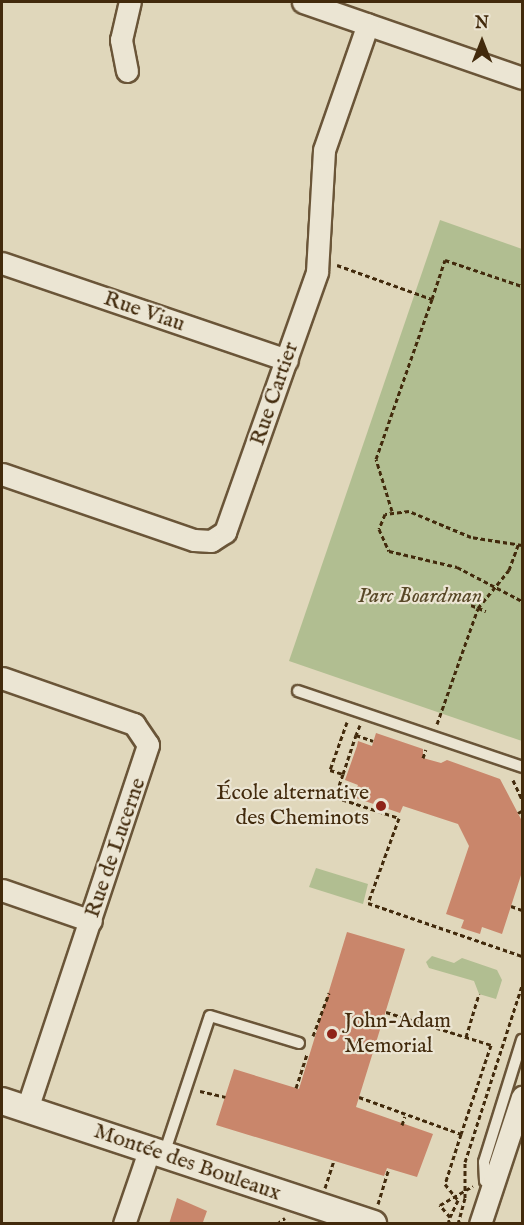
<!DOCTYPE html>
<meta charset="utf-8">
<style>
body{margin:0}
#map{position:relative;width:524px;height:1225px;overflow:hidden;background:#e0d7bb;font-family:"IM FELL English",serif}
div>[style]{position:absolute}
[style*='--x']{left:calc(var(--x)*1px);top:calc(var(--y)*1px);width:calc(var(--w)*1px);rotate:calc(var(--a)*1deg)}
.green>*{inset:0;background:#b1be91}
.building>*{inset:0;background:#c9866b}
.path>*{height:3px;margin-top:-1.5px;transform-origin:0;background:repeating-linear-gradient(90deg,#422a0c 0 4.5px,transparent 0 7.5px)}
.roads{filter:drop-shadow(2px 0 #6a5538) drop-shadow(-2px 0 #6a5538) drop-shadow(0 2px #6a5538) drop-shadow(0 -2px #6a5538)}
.service>*{height:10px;margin:-5px;padding:0 5px;transform-origin:5px;border-radius:5px;background:#ebe5d3}
.minor>*{height:21px;margin:-10.5px;padding:0 10.5px;transform-origin:10.5px;border-radius:10.5px;background:#ebe5d3}
.tertiary>*{height:26px;margin:-13px;padding:0 13px;transform-origin:13px;border-radius:13px;background:#ebe5d3}
.dots>*{width:16px;height:16px;translate:-50% -50%;box-sizing:border-box;border:3px solid #ebe5d3;border-radius:50%}
span{translate:-50% -50%;white-space:nowrap;text-align:center;line-height:1.15;-webkit-text-stroke:4.5px #ebe5d3;paint-order:stroke}
.street-label{font-size:22px;color:#422a0c}
.park-label{font-size:22px;color:#584827;font-style:italic}
.poi-label{font-size:22px;color:#422a0c}
.right{translate:-100% -50%;text-align:right}
.left{translate:0 -50%;text-align:left}
.frame{position:absolute;inset:0;border:3px solid #422a0c;pointer-events:none}
.north{position:absolute;left:452px;top:12px;width:60px;height:60px;-webkit-text-stroke:4px #ebe5d3;paint-order:stroke;rotate:0deg;font-size:16px;font-weight:700;line-height:24px;text-align:center;color:#422a0c}
.north::after{content:'';display:block;margin:auto;width:21px;height:27px;background:#422a0c;clip-path:polygon(50% 0,100% 100%,50% 72%,0 100%)}
</style>
<div id="map">
<div class="green">
<div style="clip-path:polygon(440px 220px,522px 249px,522px 741px,289px 661px)"></div>
<div style="clip-path:polygon(316px 868px,368px 884px,363px 904px,309px 887px)"></div>
<div style="clip-path:polygon(432px 956px,454px 963px,462px 958px,497px 970px,502px 980px,496px 999px,479px 994px,474px 981px,429px 968px,426px 962px)"></div>
</div>
<div class="building">
<div style="clip-path:polygon(376px 733px,423px 749px,423px 758px,441px 763px,447px 760px,500px 779px,522px 821px,522px 872px,502px 934px,482px 927px,480px 934px,461px 928px,464px 920px,446px 914px,469px 846px,458px 824px,403px 806px,400px 813px,353px 797px,358px 785px,345px 780px,357px 746px,358px 741px,372px 746px)"></div>
<div style="clip-path:polygon(347px 932px,405px 949px,356px 1107px,433px 1134px,417px 1177px,387px 1168px,384px 1176px,216px 1125px,234px 1069px,299px 1089px)"></div>
<div style="clip-path:polygon(177px 1198px,207px 1211px,203px 1222px,169px 1224px)"></div>
</div>
<div class="path">
<div style="--x:337;--y:265;--w:101;--a:19.7"></div>
<div style="--x:432;--y:299;--w:41;--a:-71.6"></div>
<div style="--x:445;--y:260;--w:81;--a:18.7"></div>
<div style="--x:392;--y:511;--w:54;--a:-107.1"></div>
<div style="--x:376;--y:459;--w:170;--a:-70.7"></div>
<div style="--x:522;--y:545;--w:52;--a:-171.1"></div>
<div style="--x:471;--y:537;--w:67;--a:-157.2"></div>
<div style="--x:409;--y:511;--w:24;--a:173"></div>
<div style="--x:385;--y:514;--w:16;--a:112"></div>
<div style="--x:379;--y:529;--w:24;--a:66"></div>
<div style="--x:389;--y:551;--w:70;--a:13.2"></div>
<div style="--x:457;--y:567;--w:73;--a:27.6"></div>
<div style="--x:471;--y:605;--w:16;--a:22"></div>
<div style="--x:347;--y:722;--w:51;--a:109.5"></div>
<div style="--x:330;--y:770;--w:14;--a:17"></div>
<div style="--x:343;--y:774;--w:24;--a:109"></div>
<div style="--x:335;--y:797;--w:67;--a:18.2"></div>
<div style="--x:399;--y:818;--w:90;--a:110"></div>
<div style="--x:368;--y:903;--w:163;--a:19"></div>
<div style="--x:437;--y:724;--w:123;--a:-70.5"></div>
<div style="--x:478;--y:608;--w:49;--a:-50.8"></div>
<div style="--x:509;--y:570;--w:27;--a:-70"></div>
<div style="--x:360;--y:725;--w:11;--a:112"></div>
<div style="--x:356;--y:735;--w:18;--a:19"></div>
<div style="--x:423;--y:758;--w:9;--a:-72"></div>
<div style="--x:343;--y:774;--w:41;--a:-71.6"></div>
<div style="--x:513;--y:780;--w:21;--a:65"></div>
<div style="--x:518;--y:813;--w:4;--a:-27"></div>
<div style="--x:511;--y:906;--w:12;--a:20"></div>
<div style="--x:386;--y:1012;--w:110;--a:17.4"></div>
<div style="--x:491;--y:1045;--w:94;--a:108.6"></div>
<div style="--x:313;--y:1036;--w:46;--a:-69.6"></div>
<div style="--x:466;--y:1037;--w:45;--a:-73.2"></div>
<div style="--x:296;--y:1088;--w:36;--a:-72"></div>
<div style="--x:200;--y:1091;--w:26;--a:13"></div>
<div style="--x:359;--y:1097;--w:109;--a:19.9"></div>
<div style="--x:461;--y:1134;--w:52;--a:107.7"></div>
<div style="--x:445;--y:1184;--w:21;--a:51"></div>
<div style="--x:458;--y:1200;--w:19;--a:115"></div>
<div style="--x:402;--y:1125;--w:9;--a:-72"></div>
<div style="--x:325;--y:1188;--w:28;--a:-72"></div>
<div style="--x:378;--y:1204;--w:37;--a:-73"></div>
<div style="--x:277;--y:1224;--w:10;--a:-37"></div>
<div style="--x:448;--y:1224;--w:7;--a:-74"></div>
<div style="--x:450;--y:1217;--w:16;--a:-130"></div>
<div style="--x:440;--y:1205;--w:38;--a:-30"></div>
<div style="--x:458;--y:1224;--w:27;--a:-75"></div>
<div style="--x:465;--y:1198;--w:36;--a:-90"></div>
<div style="--x:465;--y:1162;--w:185;--a:-72.1"></div>
</div>
<div class="roads">
<div class="service">
<div style="--x:298;--y:691;--w:237;--a:18.7"></div>
<div style="--x:164;--y:1154;--w:145;--a:-71.6"></div>
<div style="--x:210;--y:1016;--w:93;--a:16.9"></div>
<div style="--x:492;--y:1187;--w:9;--a:-139"></div>
<div style="--x:485;--y:1181;--w:19;--a:-93"></div>
<div style="--x:484;--y:1162;--w:128;--a:-72.7"></div>
</div>
<div class="minor">
<div style="--x:303;--y:2;--w:232;--a:19.1"></div>
<div style="--x:127;--y:71;--w:32;--a:-101"></div>
<div style="--x:121;--y:40;--w:39;--a:-77"></div>
<div style="--x:2;--y:263;--w:301;--a:18.8"></div>
<div style="--x:2;--y:474;--w:203;--a:19"></div>
<div style="--x:194;--y:540;--w:17;--a:3"></div>
<div style="--x:211;--y:541;--w:17;--a:-33"></div>
<div style="--x:225;--y:532;--w:276;--a:-70.5"></div>
<div style="--x:317;--y:272;--w:122;--a:-86.7"></div>
<div style="--x:324;--y:150;--w:133;--a:-70.8"></div>
<div style="--x:2;--y:678;--w:140;--a:19.2"></div>
<div style="--x:134;--y:724;--w:25;--a:56"></div>
<div style="--x:148;--y:745;--w:384;--a:108.4"></div>
<div style="--x:2;--y:890;--w:94;--a:19.2"></div>
<div style="--x:124;--y:1224;--w:80;--a:-71.1"></div>
<div style="--x:480;--y:1224;--w:134;--a:-71.7"></div>
</div>
<div class="tertiary">
<div style="--x:2;--y:1101;--w:391;--a:18.3"></div>
</div>
</div>
<div class="dots">
<div style="left:381px;top:806px;background:#8f2418"></div>
<div style="left:332px;top:1034px;background:#8f2418"></div>
</div>
<div class="street-label">
<span style="left:144px;top:312px;rotate:19deg">Rue Viau</span>
<span style="left:275px;top:394px;rotate:-71deg">Rue Cartier</span>
<span style="left:116px;top:848px;rotate:-71deg">Rue de Lucerne</span>
<span style="left:187px;top:1163px;rotate:19deg">Montée des Bouleaux</span>
</div>
<div class="park-label">
<span style="left:420px;top:597px">Parc Boardman</span>
</div>
<div class="poi-label">
<span class="right" style="left:369px;top:806px">École alternative<br>des Cheminots</span>
<span class="left" style="left:344px;top:1034px">John-Adam<br>Memorial</span>
</div>
<div class="frame"></div>
<div class="north">N</div>
</div>
